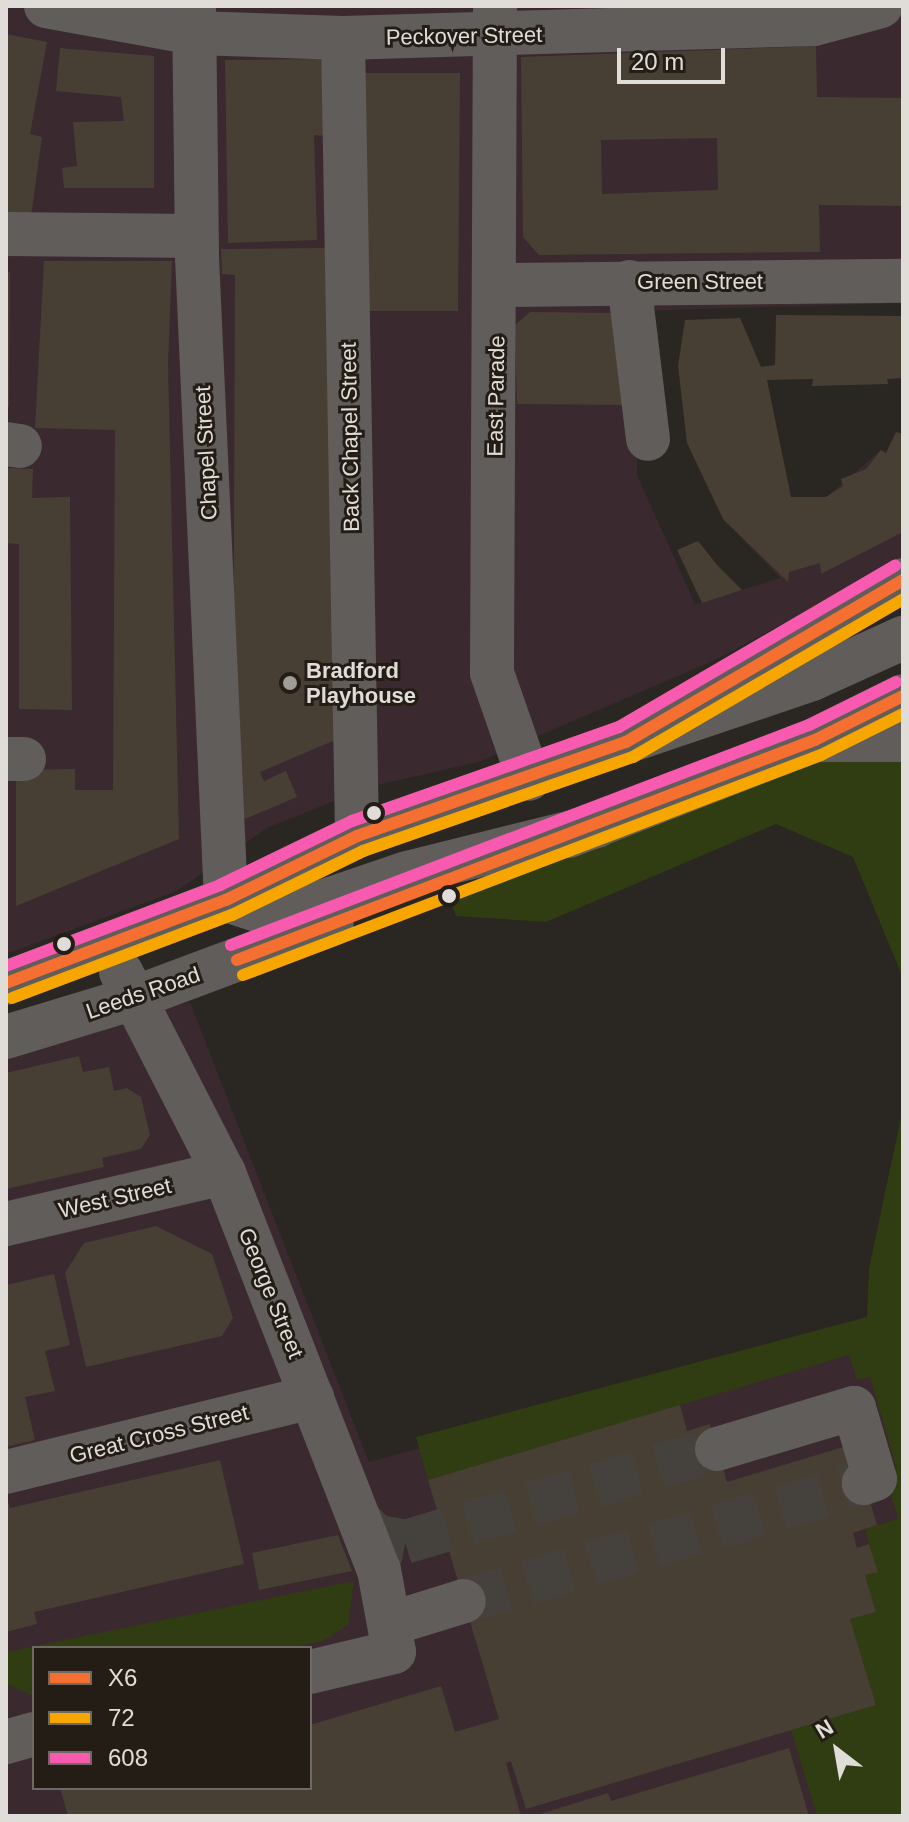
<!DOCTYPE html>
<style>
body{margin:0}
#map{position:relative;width:909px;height:1822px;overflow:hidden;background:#2a2622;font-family:Helvetica,sans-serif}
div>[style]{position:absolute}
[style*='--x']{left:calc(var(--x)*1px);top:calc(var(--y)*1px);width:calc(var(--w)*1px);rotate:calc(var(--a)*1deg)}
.commercial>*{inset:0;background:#3a292e}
.green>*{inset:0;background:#303c12}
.building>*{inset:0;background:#483f34}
.minor-tunnel>*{height:44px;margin-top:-22px;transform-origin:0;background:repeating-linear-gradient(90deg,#45413d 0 44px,transparent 0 66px)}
.minor>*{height:44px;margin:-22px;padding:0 22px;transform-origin:22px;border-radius:22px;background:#605d5b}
.major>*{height:44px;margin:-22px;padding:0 22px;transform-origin:22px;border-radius:22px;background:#615d5b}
.bus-1>*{height:12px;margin:-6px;padding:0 6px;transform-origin:6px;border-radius:6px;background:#f46f30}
.bus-2>*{height:12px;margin:-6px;padding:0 6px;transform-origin:6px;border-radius:6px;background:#f7a600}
.bus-3>*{height:12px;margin:-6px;padding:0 6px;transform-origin:6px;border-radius:6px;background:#f75aaf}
.dots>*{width:22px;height:22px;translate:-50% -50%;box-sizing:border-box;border:4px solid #231d16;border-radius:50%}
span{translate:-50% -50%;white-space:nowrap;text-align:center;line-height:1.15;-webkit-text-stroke:6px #231d16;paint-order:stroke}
.street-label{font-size:22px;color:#e0dcd7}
.poi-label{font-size:22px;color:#e0dcd7;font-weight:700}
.left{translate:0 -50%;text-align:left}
.frame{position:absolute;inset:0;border:8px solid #e0dcd7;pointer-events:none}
.legend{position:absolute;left:32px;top:1646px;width:280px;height:144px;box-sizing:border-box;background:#231d16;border:2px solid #6f6963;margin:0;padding:10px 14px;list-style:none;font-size:24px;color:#e0dcd7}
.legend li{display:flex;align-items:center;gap:16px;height:40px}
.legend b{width:40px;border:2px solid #6f6963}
.north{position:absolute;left:797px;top:1710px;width:80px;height:80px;-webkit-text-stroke:6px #231d16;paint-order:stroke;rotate:329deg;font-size:22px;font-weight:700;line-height:32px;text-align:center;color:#e0dcd7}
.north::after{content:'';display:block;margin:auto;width:28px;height:36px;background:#e0dcd7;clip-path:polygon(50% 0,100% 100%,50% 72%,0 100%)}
.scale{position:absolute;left:617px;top:48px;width:108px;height:36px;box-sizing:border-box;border:4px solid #e0dcd7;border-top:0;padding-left:10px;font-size:24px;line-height:28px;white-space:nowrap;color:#e0dcd7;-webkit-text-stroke:6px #231d16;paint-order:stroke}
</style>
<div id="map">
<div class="commercial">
<div style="clip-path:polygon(6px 6px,903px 6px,903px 303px,639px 311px,637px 475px,695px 604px,780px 578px,723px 519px,791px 497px,826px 497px,881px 450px,903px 470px,903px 560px,715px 660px,478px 762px,369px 787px,267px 828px,177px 891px,6px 954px)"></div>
<div style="clip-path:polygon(evenodd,190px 1002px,369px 1462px,903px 1317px,903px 1816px,6px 1816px,6px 1054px,190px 1002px,34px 1648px,310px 1648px,310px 1788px,34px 1788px,34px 1648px)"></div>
</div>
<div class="green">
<div style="clip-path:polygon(815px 760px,903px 761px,903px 978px,853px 857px,776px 824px,546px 922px,456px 916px,450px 900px)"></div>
<div style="clip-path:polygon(903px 1108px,903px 1816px,817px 1816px,791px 1730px,876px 1705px,850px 1619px,876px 1611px,865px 1575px,877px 1572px,865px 1529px,898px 1519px,885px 1474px,897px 1470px,870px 1377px,857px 1380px,849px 1355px,428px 1480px,416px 1437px,867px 1317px,869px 1268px)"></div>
<div style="clip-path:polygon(354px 1581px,348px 1625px,323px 1641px,289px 1648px,34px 1648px,34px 1696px,6px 1684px,6px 1652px)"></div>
</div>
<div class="building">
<div style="clip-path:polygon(6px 34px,47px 42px,30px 134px,42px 137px,31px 216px,6px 214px)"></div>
<div style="clip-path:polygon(evenodd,816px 46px,817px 97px,903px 98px,903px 206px,819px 205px,820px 252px,539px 255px,523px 237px,521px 57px,816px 46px,717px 138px,718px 190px,602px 194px,601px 140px,717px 138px)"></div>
<div style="clip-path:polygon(60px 48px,154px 56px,154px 188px,64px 188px,62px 168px,77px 166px,73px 122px,124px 121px,121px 97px,56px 91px)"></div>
<div style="clip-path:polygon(325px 59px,326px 136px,314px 135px,317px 240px,228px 243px,225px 60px)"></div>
<div style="clip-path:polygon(355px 73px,460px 73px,458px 311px,365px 311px)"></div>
<div style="clip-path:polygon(325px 248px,347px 735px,260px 772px,264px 781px,286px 771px,297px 797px,245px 819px,233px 791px,235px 275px,222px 274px,221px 249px)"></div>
<div style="clip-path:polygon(44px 261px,172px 261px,168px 365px,179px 839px,16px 906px,16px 770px,75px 769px,75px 790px,113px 790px,115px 430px,35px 428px)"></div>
<div style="clip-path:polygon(6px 272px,10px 272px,9px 407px,6px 407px)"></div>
<div style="clip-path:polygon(530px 312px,619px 313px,625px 405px,517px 404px,515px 325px)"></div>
<div style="clip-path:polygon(776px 315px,903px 316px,903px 378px,887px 379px,888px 384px,812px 386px,813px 379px,767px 380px,791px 497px,826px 497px,843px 486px,841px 479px,866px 469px,881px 450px,886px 453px,896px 432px,903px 434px,903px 532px,821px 574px,820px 563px,789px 572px,788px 582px,723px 519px,687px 443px,678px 366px,685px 320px,740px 318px,761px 367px,775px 365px)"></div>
<div style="clip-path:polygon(6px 468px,33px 469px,32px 498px,70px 497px,72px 710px,19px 709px,19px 544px,6px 543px)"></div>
<div style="clip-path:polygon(698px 541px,718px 566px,742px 590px,702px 603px,677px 550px)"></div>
<div style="clip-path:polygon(79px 1056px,83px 1072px,109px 1067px,114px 1091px,127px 1088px,141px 1097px,150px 1135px,141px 1149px,102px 1158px,104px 1167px,6px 1189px,6px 1073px)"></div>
<div style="clip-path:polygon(156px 1226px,212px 1254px,233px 1318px,222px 1336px,86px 1367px,65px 1273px,84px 1243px)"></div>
<div style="clip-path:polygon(54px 1274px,70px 1345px,45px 1351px,55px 1391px,25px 1397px,35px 1440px,6px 1447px,6px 1285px)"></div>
<div style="clip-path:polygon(680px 1405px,687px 1431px,710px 1424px,727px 1482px,853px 1444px,877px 1525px,853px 1533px,857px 1548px,869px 1544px,878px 1572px,865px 1575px,876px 1612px,850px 1619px,876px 1705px,526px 1809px,511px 1761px,506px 1763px,521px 1816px,68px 1816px,60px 1788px,310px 1788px,310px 1725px,441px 1686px,455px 1732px,499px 1719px,428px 1480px)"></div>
<div style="clip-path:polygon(220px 1460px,244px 1564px,34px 1612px,37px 1624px,6px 1632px,6px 1495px,10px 1508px)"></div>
<div style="clip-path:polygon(338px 1535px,352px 1571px,259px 1590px,252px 1553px)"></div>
<div style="clip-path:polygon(789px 1748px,809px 1816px,534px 1816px,608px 1793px,611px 1801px)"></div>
</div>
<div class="minor-tunnel">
<div style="--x:361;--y:1521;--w:21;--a:47"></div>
<div style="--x:375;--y:1536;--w:31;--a:11"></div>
<div style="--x:405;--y:1542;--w:326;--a:-16.6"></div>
<div style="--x:464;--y:1601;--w:417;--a:-16.4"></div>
</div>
<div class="minor">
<div style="--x:46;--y:6;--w:150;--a:10.3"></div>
<div style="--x:194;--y:33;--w:149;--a:1.9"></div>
<div style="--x:343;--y:38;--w:471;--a:-1.7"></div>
<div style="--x:814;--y:24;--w:69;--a:-15"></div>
<div style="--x:194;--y:6;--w:251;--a:89.3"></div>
<div style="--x:197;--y:257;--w:644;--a:87.42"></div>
<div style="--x:226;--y:900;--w:46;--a:17.7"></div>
<div style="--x:270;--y:914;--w:22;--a:-5"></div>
<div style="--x:292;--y:912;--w:121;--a:-18.7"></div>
<div style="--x:407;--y:873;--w:196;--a:-13.9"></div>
<div style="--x:495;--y:8;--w:665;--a:90.26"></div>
<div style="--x:492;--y:673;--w:112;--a:70.8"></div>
<div style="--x:343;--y:38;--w:798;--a:88.99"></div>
<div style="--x:6;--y:234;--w:190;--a:0.6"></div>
<div style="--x:629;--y:282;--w:158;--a:83.1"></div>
<div style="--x:497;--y:285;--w:406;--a:-0.6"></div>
<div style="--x:6;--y:444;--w:14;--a:8"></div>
<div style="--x:6;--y:759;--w:18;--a:0"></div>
<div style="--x:569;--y:836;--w:264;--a:-21.3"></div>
<div style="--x:815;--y:740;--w:98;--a:-26.6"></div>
<div style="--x:121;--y:972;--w:226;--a:62.9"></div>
<div style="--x:224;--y:1173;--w:426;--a:68.7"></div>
<div style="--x:379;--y:1570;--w:83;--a:79.6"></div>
<div style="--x:394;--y:1652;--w:86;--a:166.6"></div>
<div style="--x:6;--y:983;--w:235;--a:-20.7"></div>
<div style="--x:226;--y:900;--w:146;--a:-26"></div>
<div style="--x:357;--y:836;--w:285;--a:-19.3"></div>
<div style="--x:626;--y:742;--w:321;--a:-30.3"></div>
<div style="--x:6;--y:1037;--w:134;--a:-16.9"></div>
<div style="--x:134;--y:998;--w:211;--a:-20.5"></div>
<div style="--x:6;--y:1224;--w:224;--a:-13.2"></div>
<div style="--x:717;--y:1449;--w:143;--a:-16.7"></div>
<div style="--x:854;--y:1408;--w:74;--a:73.5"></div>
<div style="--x:875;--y:1479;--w:12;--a:160"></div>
<div style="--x:6;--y:1472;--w:315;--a:-13.8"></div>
<div style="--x:393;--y:1623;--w:74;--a:-17.2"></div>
<div style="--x:6;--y:1742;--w:29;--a:-16"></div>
</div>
<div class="major">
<div style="--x:815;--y:740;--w:88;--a:0"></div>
<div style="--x:626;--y:742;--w:196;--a:-18.7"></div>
<div style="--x:812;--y:679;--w:100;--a:-24.3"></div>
</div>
<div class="bus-1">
<div style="--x:237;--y:960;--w:618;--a:-20.84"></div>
<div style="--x:815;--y:740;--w:98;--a:-26.6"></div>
<div style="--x:6;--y:983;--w:235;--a:-20.7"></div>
<div style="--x:226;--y:900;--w:146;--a:-26"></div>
<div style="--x:357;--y:836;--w:285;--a:-19.3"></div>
<div style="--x:626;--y:742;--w:321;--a:-30.3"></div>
</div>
<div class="bus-2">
<div style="--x:243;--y:975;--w:618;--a:-20.84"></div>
<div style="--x:821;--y:755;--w:92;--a:-26.6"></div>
<div style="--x:12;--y:998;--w:235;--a:-20.7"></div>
<div style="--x:232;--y:915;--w:146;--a:-26"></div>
<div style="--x:363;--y:851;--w:286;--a:-19.2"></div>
<div style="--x:633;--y:757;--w:313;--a:-30.3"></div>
</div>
<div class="bus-3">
<div style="--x:231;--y:945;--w:618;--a:-20.84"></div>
<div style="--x:809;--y:725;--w:97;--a:-26.3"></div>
<div style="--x:6;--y:966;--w:229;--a:-20.7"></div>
<div style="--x:220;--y:885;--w:147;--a:-25.9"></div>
<div style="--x:352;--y:821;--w:283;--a:-19.4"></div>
<div style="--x:619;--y:727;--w:320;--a:-30.3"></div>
</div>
<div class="dots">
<div style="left:290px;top:683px;background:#a09c98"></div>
<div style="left:374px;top:813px;background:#e0dcd7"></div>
<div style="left:449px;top:896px;background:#e0dcd7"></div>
<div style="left:64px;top:944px;background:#e0dcd7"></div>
</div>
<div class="street-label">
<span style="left:464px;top:36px;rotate:-1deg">Peckover Street</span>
<span style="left:700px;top:282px">Green Street</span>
<span style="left:496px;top:396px;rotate:-89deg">East Parade</span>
<span style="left:350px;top:437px;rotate:-91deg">Back Chapel Street</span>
<span style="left:206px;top:453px;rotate:-93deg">Chapel Street</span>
<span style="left:143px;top:993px;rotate:-19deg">Leeds Road</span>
<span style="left:115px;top:1198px;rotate:-13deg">West Street</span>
<span style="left:271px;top:1293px;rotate:68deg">George Street</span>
<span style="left:159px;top:1434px;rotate:-14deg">Great Cross Street</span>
</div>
<div class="poi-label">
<span class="left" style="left:306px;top:683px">Bradford<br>Playhouse</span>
</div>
<div class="frame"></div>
<ul class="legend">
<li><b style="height:10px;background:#f46f30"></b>X6</li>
<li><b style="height:10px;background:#f7a600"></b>72</li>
<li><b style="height:10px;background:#f75aaf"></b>608</li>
</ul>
<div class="north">N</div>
<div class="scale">20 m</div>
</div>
